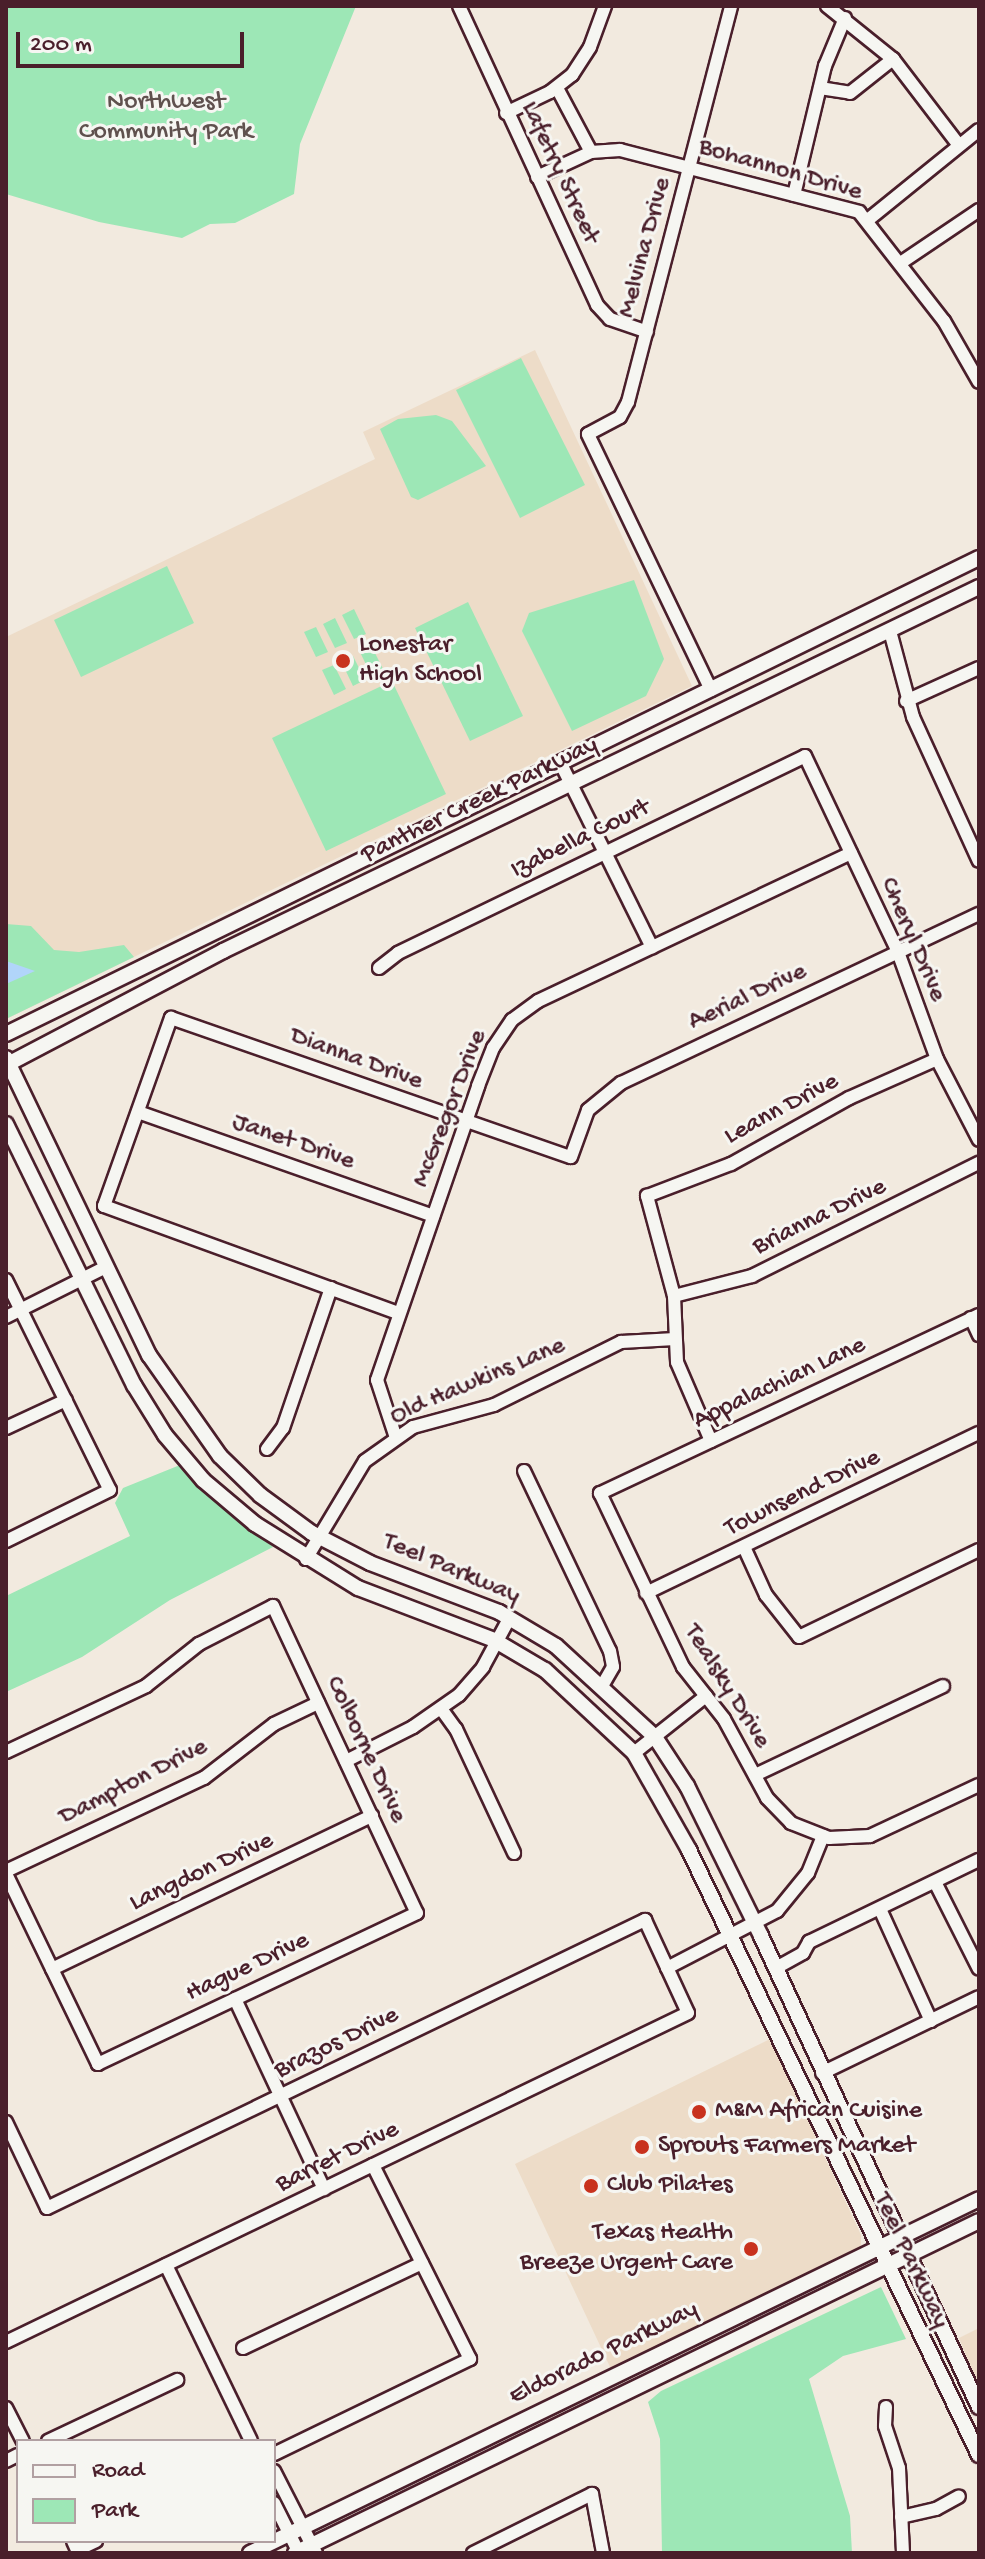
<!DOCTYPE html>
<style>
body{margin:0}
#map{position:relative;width:985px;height:2559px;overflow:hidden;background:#f2eadf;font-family:"Gochi Hand",sans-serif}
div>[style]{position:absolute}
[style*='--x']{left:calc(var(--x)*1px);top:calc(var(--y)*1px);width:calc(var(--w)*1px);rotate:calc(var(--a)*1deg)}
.built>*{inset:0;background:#eddcc8}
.green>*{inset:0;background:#9de7b6}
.water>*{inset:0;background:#b1d5fa}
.roads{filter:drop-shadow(2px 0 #4a1f2b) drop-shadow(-2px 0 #4a1f2b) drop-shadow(0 2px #4a1f2b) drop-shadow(0 -2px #4a1f2b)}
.minor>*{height:12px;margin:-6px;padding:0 6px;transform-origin:6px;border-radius:6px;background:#f6f6f2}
.major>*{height:14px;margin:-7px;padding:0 7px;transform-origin:7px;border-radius:7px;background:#f6f6f2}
.dots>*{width:22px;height:22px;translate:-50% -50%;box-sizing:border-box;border:4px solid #f6f6f2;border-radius:50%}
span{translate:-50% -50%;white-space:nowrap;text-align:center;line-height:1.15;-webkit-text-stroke:6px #f6f6f2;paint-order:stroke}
.park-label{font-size:26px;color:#5f514e}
.street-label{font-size:26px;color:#4a1f2b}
.poi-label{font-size:26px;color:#4a1f2b}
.left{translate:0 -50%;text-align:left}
.right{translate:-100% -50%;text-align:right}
.frame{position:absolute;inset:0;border:8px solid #4a1f2b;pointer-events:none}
.legend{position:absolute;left:16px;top:2439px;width:260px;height:104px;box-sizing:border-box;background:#f6f6f2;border:2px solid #b1a0a2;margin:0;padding:10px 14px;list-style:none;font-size:24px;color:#4a1f2b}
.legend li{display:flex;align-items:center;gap:16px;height:40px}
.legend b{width:40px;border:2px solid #b1a0a2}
.scale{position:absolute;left:16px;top:32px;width:228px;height:36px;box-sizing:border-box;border:4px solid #4a1f2b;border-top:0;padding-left:10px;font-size:24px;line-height:28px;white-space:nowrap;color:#4a1f2b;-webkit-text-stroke:6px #f6f6f2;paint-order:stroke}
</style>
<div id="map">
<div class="built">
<div style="clip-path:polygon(535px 350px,692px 686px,6px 1019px,6px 637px,375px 459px,363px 432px)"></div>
<div style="clip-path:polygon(770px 2039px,861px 2235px,861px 2247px,611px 2369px,515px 2164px)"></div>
<div style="clip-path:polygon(979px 2328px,979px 2389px,959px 2338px)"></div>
</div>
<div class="green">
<div style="clip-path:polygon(6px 6px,356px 6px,300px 144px,294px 194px,235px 223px,210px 224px,182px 238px,99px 222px,6px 194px)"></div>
<div style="clip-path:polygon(521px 358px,585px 485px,520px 518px,456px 390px)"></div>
<div style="clip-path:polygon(436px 415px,452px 421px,486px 466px,418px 500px,411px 497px,380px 429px,398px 419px)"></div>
<div style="clip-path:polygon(167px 566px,194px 623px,81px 677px,54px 620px)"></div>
<div style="clip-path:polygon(634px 580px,664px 659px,646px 696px,572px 731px,522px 631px,529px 613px)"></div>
<div style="clip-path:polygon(468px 602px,523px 716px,470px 741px,415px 628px)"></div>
<div style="clip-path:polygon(354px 609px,366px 634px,354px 639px,342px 615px)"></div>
<div style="clip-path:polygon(335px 618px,347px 643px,335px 648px,323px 624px)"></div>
<div style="clip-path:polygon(316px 627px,328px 652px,316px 657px,304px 632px)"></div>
<div style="clip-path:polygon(372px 647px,384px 671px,372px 677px,360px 652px)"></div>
<div style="clip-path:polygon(353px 656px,365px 680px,353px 686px,341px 661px)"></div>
<div style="clip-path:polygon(334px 665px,346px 689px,334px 695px,322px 670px)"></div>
<div style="clip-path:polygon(392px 681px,446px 794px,326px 851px,272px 738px)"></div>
<div style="clip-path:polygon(6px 924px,31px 926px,54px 950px,79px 952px,124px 945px,134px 957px,6px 1019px)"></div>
<div style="clip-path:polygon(180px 1465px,273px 1547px,170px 1600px,82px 1657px,6px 1692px,6px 1596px,130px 1536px,115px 1503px,123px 1488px)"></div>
<div style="clip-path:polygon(881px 2287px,906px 2339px,843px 2356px,809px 2379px,850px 2516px,852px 2553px,662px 2553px,660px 2439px,648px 2402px,661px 2391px)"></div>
</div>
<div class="water">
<div style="clip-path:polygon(6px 961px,35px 971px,6px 984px)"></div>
</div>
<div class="roads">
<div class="minor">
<div style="--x:459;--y:6;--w:329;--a:65.2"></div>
<div style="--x:597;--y:305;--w:19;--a:47"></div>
<div style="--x:610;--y:319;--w:39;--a:19"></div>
<div style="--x:827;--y:6;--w:85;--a:38.8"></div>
<div style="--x:893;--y:59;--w:107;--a:52.6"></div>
<div style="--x:557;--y:88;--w:72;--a:62"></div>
<div style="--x:820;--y:88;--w:30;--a:9"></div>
<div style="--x:850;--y:93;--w:55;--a:-38.3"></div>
<div style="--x:506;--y:113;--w:49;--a:-25.5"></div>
<div style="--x:550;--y:92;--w:28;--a:-38"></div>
<div style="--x:572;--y:75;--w:33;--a:-57"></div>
<div style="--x:590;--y:47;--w:44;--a:-69.9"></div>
<div style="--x:537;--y:177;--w:60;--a:-24.8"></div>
<div style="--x:591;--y:152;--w:29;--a:-4"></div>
<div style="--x:620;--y:150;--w:247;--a:14.5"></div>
<div style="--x:859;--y:212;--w:138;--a:52.1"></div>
<div style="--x:944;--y:321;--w:70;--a:60.2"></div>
<div style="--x:794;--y:195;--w:133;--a:-76.5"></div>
<div style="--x:825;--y:66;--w:52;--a:-67.4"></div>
<div style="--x:869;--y:219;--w:141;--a:-39"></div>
<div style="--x:902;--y:262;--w:93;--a:-34"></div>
<div style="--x:890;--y:631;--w:89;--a:75"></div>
<div style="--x:913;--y:717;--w:158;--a:65.4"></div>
<div style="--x:711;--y:690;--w:284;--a:-115.7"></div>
<div style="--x:588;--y:434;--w:36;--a:-28"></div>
<div style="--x:620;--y:417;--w:17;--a:-62"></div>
<div style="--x:628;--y:402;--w:409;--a:-75.4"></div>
<div style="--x:906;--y:701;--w:80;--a:-24.3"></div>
<div style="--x:560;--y:762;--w:207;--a:63.6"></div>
<div style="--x:379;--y:968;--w:24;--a:-38"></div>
<div style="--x:398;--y:953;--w:452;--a:-25.8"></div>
<div style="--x:805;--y:756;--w:217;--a:64.6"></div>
<div style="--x:898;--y:952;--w:114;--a:70"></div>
<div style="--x:937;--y:1059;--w:91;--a:62.6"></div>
<div style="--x:138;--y:1112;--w:313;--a:19.4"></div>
<div style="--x:6;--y:1280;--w:234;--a:63.7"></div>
<div style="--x:110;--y:1490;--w:116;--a:153.9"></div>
<div style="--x:674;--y:1296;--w:81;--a:-14.4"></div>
<div style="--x:752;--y:1276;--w:254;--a:-26.5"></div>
<div style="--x:398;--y:1313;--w:313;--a:-160"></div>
<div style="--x:104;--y:1206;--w:200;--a:-70.4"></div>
<div style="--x:171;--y:1018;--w:423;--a:19.2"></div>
<div style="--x:571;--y:1157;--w:50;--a:-70.1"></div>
<div style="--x:588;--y:1110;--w:43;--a:-39.3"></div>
<div style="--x:621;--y:1083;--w:396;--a:-25.3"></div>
<div style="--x:979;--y:1315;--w:419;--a:154.8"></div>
<div style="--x:600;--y:1493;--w:193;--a:64.5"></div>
<div style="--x:683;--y:1667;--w:66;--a:51.7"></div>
<div style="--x:724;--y:1719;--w:90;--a:61.4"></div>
<div style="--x:767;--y:1798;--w:35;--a:46"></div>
<div style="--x:791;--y:1823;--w:41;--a:21.5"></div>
<div style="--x:829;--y:1838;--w:41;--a:-2.8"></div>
<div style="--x:870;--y:1836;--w:120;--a:-25.1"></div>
<div style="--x:6;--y:1317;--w:112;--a:-26.6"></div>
<div style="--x:971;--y:1318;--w:19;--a:65"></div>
<div style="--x:6;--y:1428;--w:66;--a:-25"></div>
<div style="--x:396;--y:1438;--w:61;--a:-108.1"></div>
<div style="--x:377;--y:1380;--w:311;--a:-71"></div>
<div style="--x:478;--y:1086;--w:41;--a:-68.5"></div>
<div style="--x:493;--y:1048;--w:34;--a:-56"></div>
<div style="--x:512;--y:1020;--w:32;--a:-36"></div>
<div style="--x:538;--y:1001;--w:346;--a:-25.3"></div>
<div style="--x:711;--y:1441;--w:86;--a:-113.3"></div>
<div style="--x:677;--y:1362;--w:66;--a:-92.6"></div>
<div style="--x:674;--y:1296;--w:104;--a:-105.1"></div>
<div style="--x:647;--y:1196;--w:90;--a:-20.9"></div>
<div style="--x:731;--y:1164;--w:135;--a:-29.2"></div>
<div style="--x:849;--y:1098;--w:96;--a:-23.9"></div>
<div style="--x:267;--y:1449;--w:26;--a:-53"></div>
<div style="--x:283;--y:1428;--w:148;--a:-71.1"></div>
<div style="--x:524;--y:1471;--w:199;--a:64.5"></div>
<div style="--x:610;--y:1651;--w:16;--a:79"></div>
<div style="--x:613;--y:1667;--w:20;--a:120"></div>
<div style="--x:744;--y:1547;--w:53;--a:65.4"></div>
<div style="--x:766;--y:1595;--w:53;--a:51.8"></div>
<div style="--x:799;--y:1637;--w:200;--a:-25.8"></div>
<div style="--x:306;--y:1559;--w:114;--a:-59"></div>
<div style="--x:365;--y:1461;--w:59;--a:-35.3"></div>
<div style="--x:413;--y:1427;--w:84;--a:-15.2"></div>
<div style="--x:494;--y:1405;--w:142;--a:-26.4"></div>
<div style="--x:621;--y:1342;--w:54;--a:-3.2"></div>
<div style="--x:646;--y:1593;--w:369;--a:-25.7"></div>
<div style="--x:442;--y:1710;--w:24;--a:54"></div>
<div style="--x:456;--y:1729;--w:137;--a:64.9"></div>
<div style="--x:6;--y:1752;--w:155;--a:-25.2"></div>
<div style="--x:146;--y:1686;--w:68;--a:-38.4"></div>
<div style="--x:199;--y:1644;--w:83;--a:-27.2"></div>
<div style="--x:273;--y:1606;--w:339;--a:64.9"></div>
<div style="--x:417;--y:1913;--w:353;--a:154.7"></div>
<div style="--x:98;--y:2064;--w:211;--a:-115.8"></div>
<div style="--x:634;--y:1753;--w:92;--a:-38.4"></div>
<div style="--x:346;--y:1761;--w:75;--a:-26.9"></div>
<div style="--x:413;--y:1727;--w:56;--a:-34.8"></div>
<div style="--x:459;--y:1695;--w:37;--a:-49"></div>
<div style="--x:483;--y:1667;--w:55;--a:-61.6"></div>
<div style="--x:755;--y:1775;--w:208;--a:-25.3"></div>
<div style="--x:6;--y:1871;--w:219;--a:-25.2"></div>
<div style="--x:204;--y:1778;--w:88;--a:-37.6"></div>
<div style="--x:274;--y:1724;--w:49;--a:-25.5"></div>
<div style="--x:935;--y:1882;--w:97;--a:63.2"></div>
<div style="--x:880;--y:1909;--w:123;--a:65.5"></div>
<div style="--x:667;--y:1968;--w:124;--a:-27.4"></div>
<div style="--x:777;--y:1911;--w:49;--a:-50.8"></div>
<div style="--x:808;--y:1873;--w:40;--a:-68"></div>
<div style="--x:776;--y:1968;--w:31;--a:-29"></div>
<div style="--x:803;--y:1953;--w:13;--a:-61"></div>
<div style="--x:809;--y:1942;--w:189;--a:-25.8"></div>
<div style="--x:52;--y:1969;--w:355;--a:-25.6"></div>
<div style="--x:235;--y:1999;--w:210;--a:64.9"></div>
<div style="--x:822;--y:2073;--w:174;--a:-25.8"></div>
<div style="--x:6;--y:2122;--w:95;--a:64.5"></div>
<div style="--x:47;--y:2208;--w:664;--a:-25.72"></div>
<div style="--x:645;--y:1920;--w:102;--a:65.2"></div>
<div style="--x:688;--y:2013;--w:757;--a:154.25"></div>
<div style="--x:166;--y:2265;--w:195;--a:64.2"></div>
<div style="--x:243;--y:2348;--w:198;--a:-25.4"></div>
<div style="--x:886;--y:2407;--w:19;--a:93"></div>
<div style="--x:885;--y:2426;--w:44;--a:71.6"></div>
<div style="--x:899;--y:2468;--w:85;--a:87.3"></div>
<div style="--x:6;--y:2408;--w:37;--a:63"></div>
<div style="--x:48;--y:2441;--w:143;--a:-25.3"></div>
<div style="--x:274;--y:2454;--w:218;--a:-25.9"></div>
<div style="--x:470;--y:2359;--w:217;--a:-116.6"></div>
<div style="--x:6;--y:2461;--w:13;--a:-27"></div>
<div style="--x:274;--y:2471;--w:92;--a:62.9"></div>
<div style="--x:274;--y:2503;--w:56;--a:63.4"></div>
<div style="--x:901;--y:2517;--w:36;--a:-13"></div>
<div style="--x:936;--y:2509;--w:26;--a:-29"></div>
<div style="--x:73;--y:2541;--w:10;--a:66"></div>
<div style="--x:77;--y:2550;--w:21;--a:-25"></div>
<div style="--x:473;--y:2553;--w:133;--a:-26.4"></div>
<div style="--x:592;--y:2494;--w:60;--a:79.4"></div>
</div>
<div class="major">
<div style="--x:6;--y:1034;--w:1083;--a:-26.07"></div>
<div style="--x:6;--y:1058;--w:330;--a:64.3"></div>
<div style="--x:149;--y:1355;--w:123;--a:54.9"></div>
<div style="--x:220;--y:1456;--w:56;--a:44.3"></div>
<div style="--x:260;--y:1495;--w:64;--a:36.2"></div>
<div style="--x:312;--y:1533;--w:65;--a:27.3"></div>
<div style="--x:370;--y:1563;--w:138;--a:20.8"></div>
<div style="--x:499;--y:1612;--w:66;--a:30.8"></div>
<div style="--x:556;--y:1646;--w:134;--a:42.6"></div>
<div style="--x:655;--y:1737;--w:59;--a:56.9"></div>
<div style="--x:687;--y:1786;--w:167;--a:63.7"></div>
<div style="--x:761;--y:1936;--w:519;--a:65.16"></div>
<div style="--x:6;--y:1065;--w:245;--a:-27.7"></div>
<div style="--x:223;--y:951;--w:839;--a:-25.71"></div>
<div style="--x:6;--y:1124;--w:291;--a:63.9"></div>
<div style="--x:134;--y:1385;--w:59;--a:58.2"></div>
<div style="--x:165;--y:1435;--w:59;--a:49.8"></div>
<div style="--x:203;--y:1480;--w:68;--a:40.2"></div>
<div style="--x:255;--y:1524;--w:121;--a:31.9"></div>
<div style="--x:358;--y:1588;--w:146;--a:20.9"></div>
<div style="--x:494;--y:1640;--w:59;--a:30.5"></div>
<div style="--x:545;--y:1670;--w:122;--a:43"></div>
<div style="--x:634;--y:1753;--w:112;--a:60.4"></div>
<div style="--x:689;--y:1850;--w:671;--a:64.39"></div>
<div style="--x:250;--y:2553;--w:810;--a:-25.9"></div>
<div style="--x:295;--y:2553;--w:760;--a:-25.89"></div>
</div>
</div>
<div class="dots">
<div style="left:343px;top:661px;background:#c8321e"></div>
<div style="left:699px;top:2112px;background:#c8321e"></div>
<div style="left:642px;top:2147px;background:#c8321e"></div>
<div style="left:591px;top:2186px;background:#c8321e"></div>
<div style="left:751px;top:2249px;background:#c8321e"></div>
</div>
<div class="park-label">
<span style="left:166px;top:118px">Northwest<br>Community Park</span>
</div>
<div class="street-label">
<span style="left:780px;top:171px;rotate:16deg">Bohannon Drive</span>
<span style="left:559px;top:173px;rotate:65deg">Lafetry Street</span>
<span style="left:646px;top:248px;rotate:-75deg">Melvina Drive</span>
<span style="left:480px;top:801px;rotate:-26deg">Panther Creek Parkway</span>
<span style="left:581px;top:840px;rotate:-26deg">Izabella Court</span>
<span style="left:912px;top:940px;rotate:67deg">Cheryl Drive</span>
<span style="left:748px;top:998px;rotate:-25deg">Aerial Drive</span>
<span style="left:356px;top:1060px;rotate:20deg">Dianna Drive</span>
<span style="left:451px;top:1109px;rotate:-69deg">McGregor Drive</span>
<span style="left:782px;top:1110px;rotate:-28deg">Leann Drive</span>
<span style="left:293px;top:1143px;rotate:19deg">Janet Drive</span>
<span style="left:820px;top:1218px;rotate:-26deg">Brianna Drive</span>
<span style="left:478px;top:1382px;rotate:-23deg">Old Hawkins Lane</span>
<span style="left:780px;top:1384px;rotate:-25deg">Appalachian Lane</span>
<span style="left:803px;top:1494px;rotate:-26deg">Townsend Drive</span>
<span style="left:451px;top:1570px;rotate:23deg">Teel Parkway</span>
<span style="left:726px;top:1687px;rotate:58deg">Tealsky Drive</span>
<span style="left:365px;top:1750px;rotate:65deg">Colborne Drive</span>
<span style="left:134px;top:1783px;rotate:-27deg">Dampton Drive</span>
<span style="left:202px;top:1873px;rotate:-25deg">Langdon Drive</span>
<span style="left:248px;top:1968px;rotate:-25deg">Hague Drive</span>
<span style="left:337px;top:2044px;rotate:-26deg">Brazos Drive</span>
<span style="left:338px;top:2158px;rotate:-26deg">Barret Drive</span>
<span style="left:910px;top:2261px;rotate:65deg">Teel Parkway</span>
<span style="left:604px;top:2354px;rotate:-26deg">Eldorado Parkway</span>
</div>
<div class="poi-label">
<span class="left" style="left:359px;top:661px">Lonestar<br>High School</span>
<span class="left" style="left:715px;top:2112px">M&amp;M African Cuisine</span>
<span class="left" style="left:658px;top:2147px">Sprouts Farmers Market</span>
<span class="left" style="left:607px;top:2186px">Club Pilates</span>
<span class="right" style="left:733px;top:2249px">Texas Health<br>Breeze Urgent Care</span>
</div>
<div class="frame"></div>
<ul class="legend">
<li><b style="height:10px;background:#f6f6f2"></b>Road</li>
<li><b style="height:22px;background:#9de7b6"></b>Park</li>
</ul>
<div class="scale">200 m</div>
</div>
